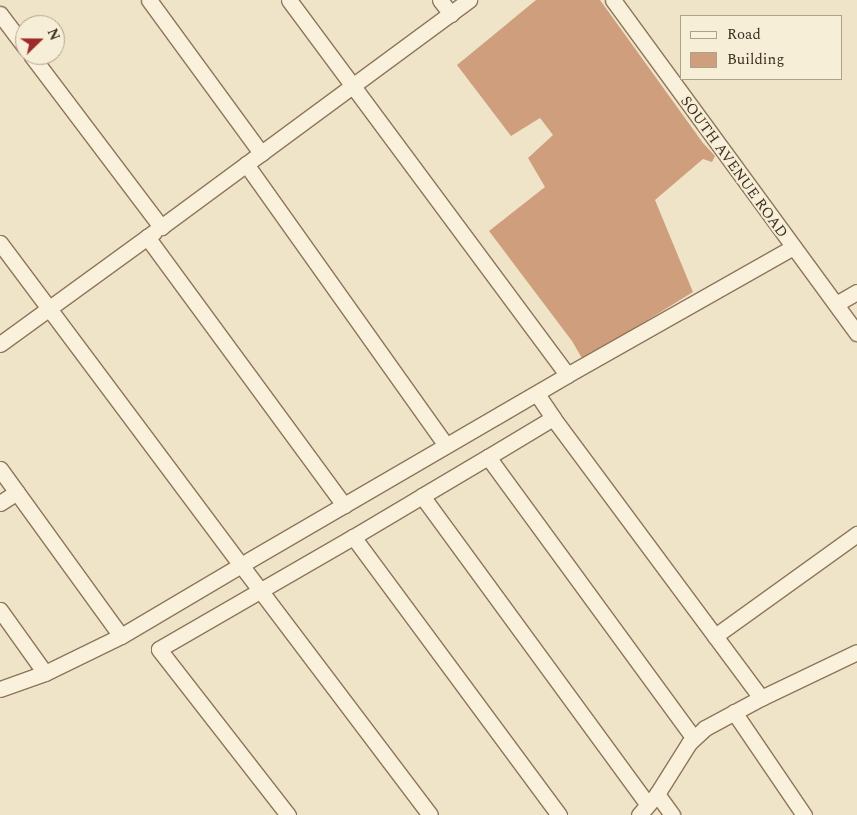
<!DOCTYPE html>
<style>
body{margin:0}
#map{position:relative;width:857px;height:815px;overflow:hidden;background:#f0e4c8;font-family:Spectral,serif}
div>[style]{position:absolute}
[style*='--x']{left:calc(var(--x)*1px);top:calc(var(--y)*1px);width:calc(var(--w)*1px);rotate:calc(var(--a)*1deg)}
.building>*{inset:0;background:#cf9f7d}
.roads{filter:drop-shadow(1px 0 #8d765c) drop-shadow(-1px 0 #8d765c) drop-shadow(0 1px #8d765c) drop-shadow(0 -1px #8d765c)}
.minor>*{height:15px;margin:-7.5px;padding:0 7.5px;transform-origin:7.5px;border-radius:7.5px;background:#faf1dc}
span{translate:-50% -50%;white-space:nowrap;text-align:center;line-height:1.15;-webkit-text-stroke:4px #f7eed8;paint-order:stroke}
.street-label{font-size:15px;color:#3d2e20}
.legend{position:absolute;left:680px;top:15px;width:162px;height:65px;box-sizing:border-box;background:#f7eed8;border:1px solid #ada18e;margin:0;padding:6px 9px;list-style:none;font-size:15px;color:#3d2e20}
.legend li{display:flex;align-items:center;gap:10px;height:25px}
.legend b{width:25px;border:1px solid #ada18e}
.north{position:absolute;left:15px;top:15px;width:50px;height:50px;box-sizing:border-box;background:#f7eed8;border:1px solid #ada18e;border-radius:50%;rotate:68deg;font-size:14px;font-weight:700;line-height:20px;text-align:center;color:#3d2e20}
.north::after{content:'';display:block;margin:auto;width:18px;height:22px;background:#9e2a2b;clip-path:polygon(50% 0,100% 100%,50% 72%,0 100%)}
</style>
<div id="map">
<div class="building">
<div style="clip-path:polygon(536px 0,600px 0,703px 143px,715px 156px,712px 162px,703px 159px,655px 200px,693px 292px,583px 360px,572px 341px,489px 231px,545px 187px,528px 158px,553px 135px,540px 118px,511px 136px,457px 65px)"></div>
</div>
<div class="roads">
<div class="minor">
<div style="--x:149;--y:0;--w:190;--a:53.8"></div>
<div style="--x:289;--y:0;--w:467;--a:53.4"></div>
<div style="--x:440;--y:0;--w:18;--a:52"></div>
<div style="--x:613;--y:0;--w:413;--a:53.8"></div>
<div style="--x:0;--y:14;--w:41;--a:52.9"></div>
<div style="--x:31;--y:55;--w:216;--a:52.9"></div>
<div style="--x:161;--y:227;--w:383;--a:-36.4"></div>
<div style="--x:246;--y:164;--w:345;--a:54.6"></div>
<div style="--x:147;--y:237;--w:333;--a:53.7"></div>
<div style="--x:0;--y:243;--w:402;--a:53.2"></div>
<div style="--x:241;--y:565;--w:377;--a:-30.2"></div>
<div style="--x:567;--y:375;--w:260;--a:-29.5"></div>
<div style="--x:836;--y:304;--w:24;--a:-30"></div>
<div style="--x:0;--y:344;--w:190;--a:-36"></div>
<div style="--x:537;--y:394;--w:29;--a:56"></div>
<div style="--x:488;--y:457;--w:76;--a:-31"></div>
<div style="--x:553;--y:418;--w:272;--a:53.4"></div>
<div style="--x:715;--y:636;--w:175;--a:-35.7"></div>
<div style="--x:0;--y:469;--w:206;--a:54.1"></div>
<div style="--x:121;--y:636;--w:139;--a:-30.6"></div>
<div style="--x:241;--y:565;--w:313;--a:52.9"></div>
<div style="--x:422;--y:496;--w:77;--a:-30.6"></div>
<div style="--x:488;--y:457;--w:348;--a:53.8"></div>
<div style="--x:0;--y:503;--w:20;--a:-33"></div>
<div style="--x:0;--y:610;--w:77;--a:54.5"></div>
<div style="--x:715;--y:636;--w:77;--a:53.4"></div>
<div style="--x:761;--y:698;--w:106;--a:-25.6"></div>
<div style="--x:0;--y:689;--w:48;--a:-19.6"></div>
<div style="--x:45;--y:673;--w:85;--a:-26"></div>
<div style="--x:734;--y:712;--w:125;--a:55.8"></div>
<div style="--x:657;--y:794;--w:26;--a:54"></div>
<div style="--x:288;--y:815;--w:210;--a:-127.9"></div>
<div style="--x:159;--y:649;--w:224;--a:-30"></div>
<div style="--x:559;--y:815;--w:346;--a:-126.5"></div>
<div style="--x:353;--y:537;--w:80;--a:-30.7"></div>
<div style="--x:422;--y:496;--w:381;--a:53.8"></div>
<div style="--x:639;--y:815;--w:28;--a:-49"></div>
<div style="--x:657;--y:794;--w:60;--a:-57.9"></div>
<div style="--x:689;--y:743;--w:22;--a:-43"></div>
<div style="--x:705;--y:728;--w:64;--a:-28.2"></div>
</div>
</div>
<div class="street-label">
<span style="left:734px;top:167px;rotate:54deg">SOUTH AVENUE ROAD</span>
</div>
<ul class="legend">
<li><b style="height:6px;background:#faf1dc"></b>Road</li>
<li><b style="height:14px;background:#cf9f7d"></b>Building</li>
</ul>
<div class="north">N</div>
</div>
